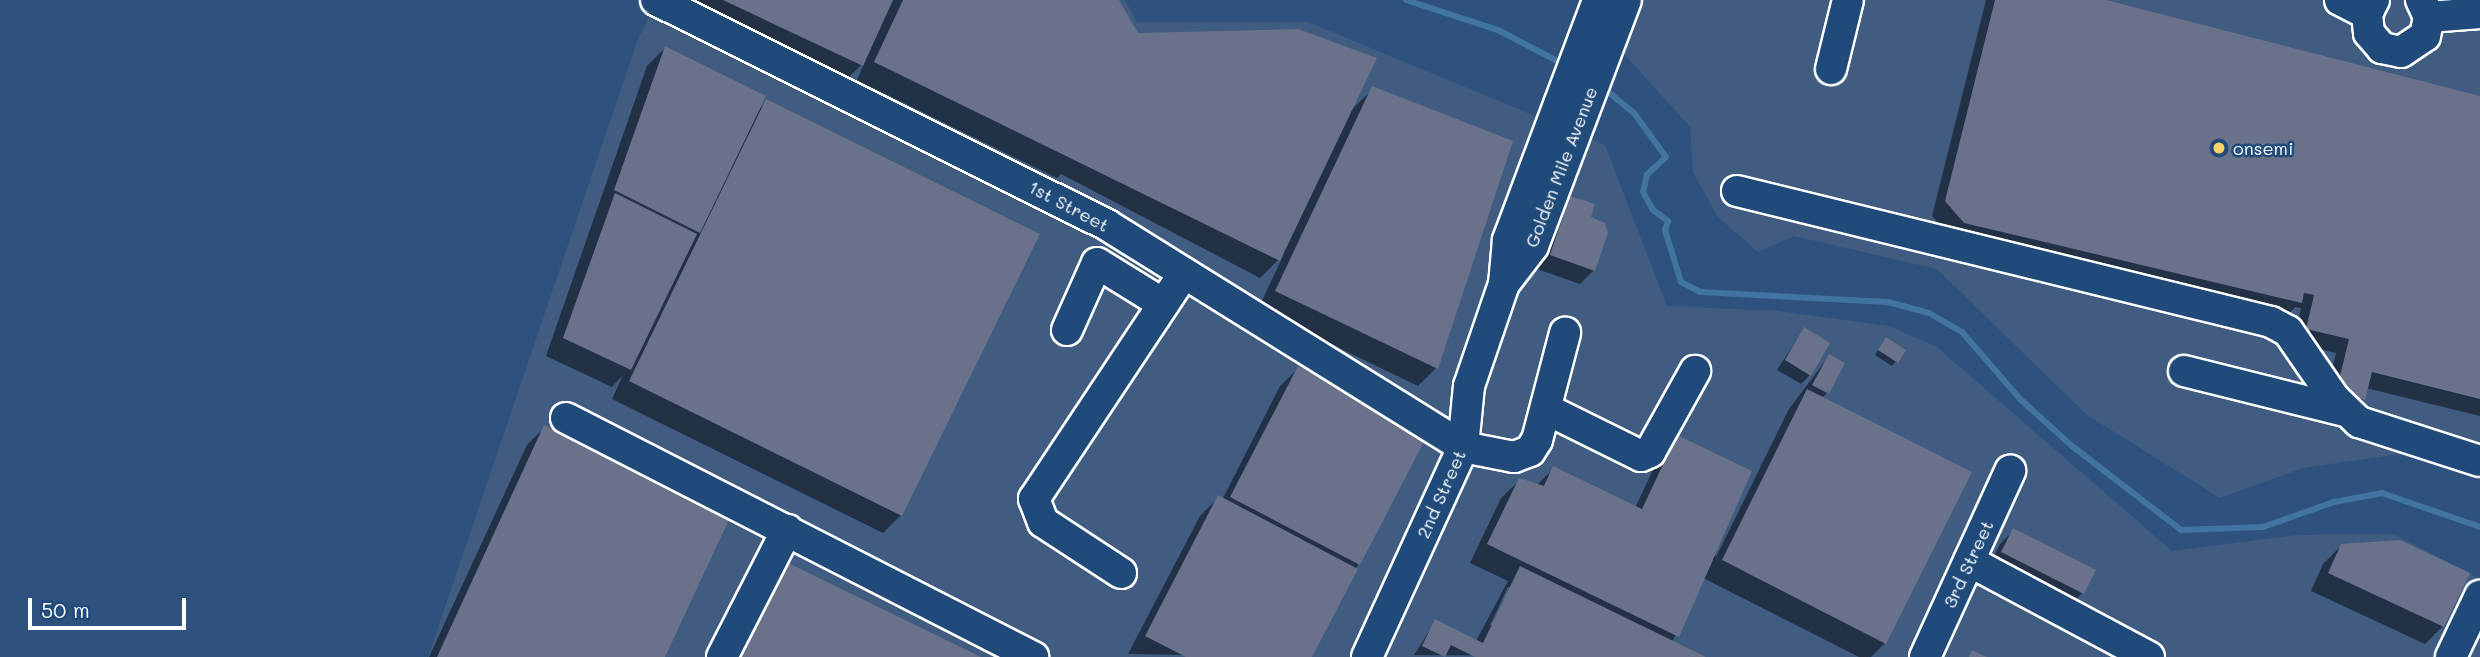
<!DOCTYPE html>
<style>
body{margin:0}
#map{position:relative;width:2480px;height:657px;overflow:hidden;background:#2e527d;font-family:Mali,sans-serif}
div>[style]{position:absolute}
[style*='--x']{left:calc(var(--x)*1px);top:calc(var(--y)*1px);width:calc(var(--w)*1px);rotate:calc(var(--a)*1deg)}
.built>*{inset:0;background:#405c81}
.shadow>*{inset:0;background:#0007}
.stream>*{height:6px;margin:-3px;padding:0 3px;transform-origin:3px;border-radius:3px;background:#41749e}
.building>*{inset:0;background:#69728a}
.roads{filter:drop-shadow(2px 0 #fff) drop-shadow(-2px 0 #fff) drop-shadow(0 2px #fff) drop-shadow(0 -2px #fff)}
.minor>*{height:30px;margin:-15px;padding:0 15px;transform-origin:15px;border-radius:15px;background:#1f4a7a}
.dots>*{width:19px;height:19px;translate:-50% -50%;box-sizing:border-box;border:4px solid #1f4a7a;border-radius:50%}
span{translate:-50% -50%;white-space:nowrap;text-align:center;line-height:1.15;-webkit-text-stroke:5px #1f4a7a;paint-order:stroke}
.poi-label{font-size:18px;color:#fff}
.left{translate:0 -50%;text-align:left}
.street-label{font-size:18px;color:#fff}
.scale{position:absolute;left:28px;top:598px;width:158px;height:32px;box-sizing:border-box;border:4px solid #fff;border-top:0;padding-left:9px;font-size:21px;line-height:24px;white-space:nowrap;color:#fff;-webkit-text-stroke:5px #1f4a7a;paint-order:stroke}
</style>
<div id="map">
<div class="built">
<div style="clip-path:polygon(645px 0,1125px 0,1137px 22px,1308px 22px,1605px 145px,1667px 306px,1778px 311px,1889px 326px,1937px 347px,2172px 551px,2296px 535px,2394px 534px,2480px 579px,2480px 657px,428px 657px,638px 39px,655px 5px)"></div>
<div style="clip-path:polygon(1591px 0,2480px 0,2480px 476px,2415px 452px,2303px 468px,2220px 498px,2087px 415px,1937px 269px,1794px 236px,1758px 252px,1718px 217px,1693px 172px,1690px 127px,1617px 46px)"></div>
</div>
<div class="shadow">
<div style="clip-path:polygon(667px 0,1117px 0,1137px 35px,1298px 31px,1350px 111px,1373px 89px,1511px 142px,1436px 368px,1418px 386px,1258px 309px,1284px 254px,1260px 278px,1061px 174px,1057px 178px,857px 80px,865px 61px,843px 83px)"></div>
<div style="clip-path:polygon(1986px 0,2099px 0,2480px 97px,2480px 416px,2366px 388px,2364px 399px,2350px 413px,2326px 394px,2336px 353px,2293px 343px,2301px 308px,2295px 307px,2287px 316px,1950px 236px,1932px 216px)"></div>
<div style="clip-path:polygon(665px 48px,758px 110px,767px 101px,901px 515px,883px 533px,612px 399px,623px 375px,612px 387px,546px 356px,647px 66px)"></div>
<div style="clip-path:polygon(1571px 198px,1588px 218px,1594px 270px,1580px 284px,1537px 269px,1557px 212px)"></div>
<div style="clip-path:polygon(1804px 329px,1810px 375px,1801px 384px,1777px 370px)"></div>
<div style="clip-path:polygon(1886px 339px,1904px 351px,1892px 366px,1875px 355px)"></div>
<div style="clip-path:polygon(evenodd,1829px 356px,1827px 393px,1822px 398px,1885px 643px,1871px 657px,1859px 657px,1703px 578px,1672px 642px,1702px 657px,1414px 655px,1435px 622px,1476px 641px,1508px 581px,1470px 563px,1501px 498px,1520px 480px,1537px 485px,1554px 468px,1635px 508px,1660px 455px,1678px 437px,1716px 557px,1789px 409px,1829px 356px,1508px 587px,1512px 587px,1493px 626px,1490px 625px,1508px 587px)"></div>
<div style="clip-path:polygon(1299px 368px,1359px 563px,1310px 657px,1128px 654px,1200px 516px,1218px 498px,1222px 500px,1280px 386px)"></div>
<div style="clip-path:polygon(545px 427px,663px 657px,429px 657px,527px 445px)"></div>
<div style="clip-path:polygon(2014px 530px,2082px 593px,2068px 607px,1989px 566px,2000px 544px)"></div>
<div style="clip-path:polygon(2342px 545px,2443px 626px,2425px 644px,2311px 591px,2323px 564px)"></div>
</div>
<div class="stream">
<div style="--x:1406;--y:0;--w:97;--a:18.1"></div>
<div style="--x:1498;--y:30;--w:76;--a:27.6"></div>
<div style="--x:1602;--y:87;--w:41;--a:39.1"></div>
<div style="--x:1634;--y:113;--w:54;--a:54"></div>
<div style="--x:1666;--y:157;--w:26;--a:137"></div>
<div style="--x:1647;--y:175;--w:17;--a:103"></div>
<div style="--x:1643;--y:192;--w:21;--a:61"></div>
<div style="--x:1653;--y:210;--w:19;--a:36"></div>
<div style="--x:1668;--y:221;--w:9;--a:108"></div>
<div style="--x:1665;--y:230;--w:54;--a:72.9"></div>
<div style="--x:1681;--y:282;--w:22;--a:27"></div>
<div style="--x:1701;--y:292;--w:187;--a:3.1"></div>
<div style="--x:1888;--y:302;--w:42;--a:15"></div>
<div style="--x:1929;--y:313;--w:38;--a:30"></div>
<div style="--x:1962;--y:332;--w:89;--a:49.1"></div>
<div style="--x:2020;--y:399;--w:70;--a:42.1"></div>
<div style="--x:2072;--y:446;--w:138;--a:37.6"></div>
<div style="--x:2181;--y:530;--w:82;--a:-2.1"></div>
<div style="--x:2263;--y:527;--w:75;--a:-19.4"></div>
<div style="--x:2334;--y:502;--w:49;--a:-10.6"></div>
<div style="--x:2382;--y:493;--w:104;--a:19.1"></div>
</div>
<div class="building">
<div style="clip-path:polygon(723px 0,893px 0,863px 66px)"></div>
<div style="clip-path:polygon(903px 0,1119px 0,1138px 33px,1298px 29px,1377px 58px,1280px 261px,874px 62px)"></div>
<div style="clip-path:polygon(1995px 0,2106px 0,2480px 96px,2480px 399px,2372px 372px,2365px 400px,2350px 396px,2339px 380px,2349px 339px,2306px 329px,2314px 295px,2304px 293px,2302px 303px,1964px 223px,1945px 201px)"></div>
<div style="clip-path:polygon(665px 46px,766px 96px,700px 233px,614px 190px)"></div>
<div style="clip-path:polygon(1372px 86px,1513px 141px,1438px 369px,1275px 291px)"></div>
<div style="clip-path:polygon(766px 99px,1040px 234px,902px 516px,629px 381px)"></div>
<div style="clip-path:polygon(615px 193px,697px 234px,631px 370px,563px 338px)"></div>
<div style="clip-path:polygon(1570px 196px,1595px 204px,1591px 217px,1605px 223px,1608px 233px,1595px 271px,1550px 255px)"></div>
<div style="clip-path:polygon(1804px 327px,1830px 343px,1811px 376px,1785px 360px)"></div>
<div style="clip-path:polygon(1886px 337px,1906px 350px,1898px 363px,1878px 350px)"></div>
<div style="clip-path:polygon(1829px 354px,1845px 363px,1829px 394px,1812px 385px)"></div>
<div style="clip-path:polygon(1298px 366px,1428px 434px,1360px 565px,1230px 497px)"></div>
<div style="clip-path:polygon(1807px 389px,1972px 472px,1886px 644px,1722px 560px)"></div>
<div style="clip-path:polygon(544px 425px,732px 513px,665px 657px,437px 657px)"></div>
<div style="clip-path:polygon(1677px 435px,1752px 471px,1679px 637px,1487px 544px,1519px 478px,1544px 486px,1553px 466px,1642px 509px)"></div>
<div style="clip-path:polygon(1218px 495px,1358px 569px,1312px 657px,1186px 657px,1145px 636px)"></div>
<div style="clip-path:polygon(2013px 528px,2096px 570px,2084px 594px,2001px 552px)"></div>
<div style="clip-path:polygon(2400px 540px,2470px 573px,2444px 627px,2328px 573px,2341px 544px)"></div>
<div style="clip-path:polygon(786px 562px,981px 657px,739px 657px)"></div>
<div style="clip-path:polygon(1520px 566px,1579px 595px,1706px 657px,1475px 657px,1451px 645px,1445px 657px,1422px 646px,1435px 619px,1483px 643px)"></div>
<div style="clip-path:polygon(1972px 650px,1987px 657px,1969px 657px)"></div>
</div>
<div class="roads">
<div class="minor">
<div style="--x:656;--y:0;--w:504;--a:26.51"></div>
<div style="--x:1107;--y:225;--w:420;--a:31.9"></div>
<div style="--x:1463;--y:447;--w:52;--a:11.1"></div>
<div style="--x:1514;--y:457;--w:17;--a:-21"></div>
<div style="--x:1530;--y:451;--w:13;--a:-58"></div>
<div style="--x:1537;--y:440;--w:111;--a:-75.3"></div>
<div style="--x:2340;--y:0;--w:30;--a:27"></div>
<div style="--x:2374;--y:0;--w:16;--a:117"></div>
<div style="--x:2367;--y:14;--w:19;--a:84"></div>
<div style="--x:2369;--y:33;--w:20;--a:49"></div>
<div style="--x:2382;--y:48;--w:19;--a:12"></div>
<div style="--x:2401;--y:52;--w:29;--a:-34"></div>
<div style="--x:2425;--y:36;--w:19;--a:-78"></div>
<div style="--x:2429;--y:17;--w:19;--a:-115"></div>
<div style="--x:2429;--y:17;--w:51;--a:-4.5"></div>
<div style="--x:1831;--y:69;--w:71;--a:-76.2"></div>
<div style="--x:1737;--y:191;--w:550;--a:13.78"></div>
<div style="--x:2271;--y:322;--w:19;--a:28"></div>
<div style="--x:2288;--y:331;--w:81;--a:55.5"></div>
<div style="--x:2334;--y:398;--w:35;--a:44"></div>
<div style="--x:2359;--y:422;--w:127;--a:17.9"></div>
<div style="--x:1504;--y:284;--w:48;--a:-52.7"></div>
<div style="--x:1533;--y:246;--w:263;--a:-69.3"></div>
<div style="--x:1067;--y:330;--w:73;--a:-65.9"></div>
<div style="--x:1097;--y:263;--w:78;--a:31.8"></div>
<div style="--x:2184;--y:371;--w:166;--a:14"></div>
<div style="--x:1546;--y:409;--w:106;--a:26.3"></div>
<div style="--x:1641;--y:456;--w:10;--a:-24"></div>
<div style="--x:1650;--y:452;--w:93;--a:-60.9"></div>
<div style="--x:566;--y:418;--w:525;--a:27.1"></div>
<div style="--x:1969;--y:561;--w:204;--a:28.1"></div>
<div style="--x:1121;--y:573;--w:93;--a:-146.8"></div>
<div style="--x:1043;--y:522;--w:25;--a:-111"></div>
<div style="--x:1034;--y:499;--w:271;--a:-56.4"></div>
<div style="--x:722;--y:657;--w:143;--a:-62.9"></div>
<div style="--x:1367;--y:657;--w:231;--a:-65.4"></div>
<div style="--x:1463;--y:447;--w:61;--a:-84.4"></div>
<div style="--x:1469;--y:386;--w:108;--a:-71.1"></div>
<div style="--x:1504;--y:284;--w:44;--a:-84.8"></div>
<div style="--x:1508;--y:240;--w:256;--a:-69.4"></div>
<div style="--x:1925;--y:657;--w:205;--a:-65.4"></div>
<div style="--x:2451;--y:657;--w:68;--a:-64.6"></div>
</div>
</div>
<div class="dots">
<div style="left:2219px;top:148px;background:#ffd166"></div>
</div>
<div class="poi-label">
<span class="left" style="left:2233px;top:148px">onsemi</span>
</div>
<div class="street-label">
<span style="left:1561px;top:167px;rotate:-69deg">Golden Mile Avenue</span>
<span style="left:1069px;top:206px;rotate:28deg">1st Street</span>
<span style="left:1441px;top:494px;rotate:-66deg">2nd Street</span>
<span style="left:1968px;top:564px;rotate:-65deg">3rd Street</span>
</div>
<div class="scale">50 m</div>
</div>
